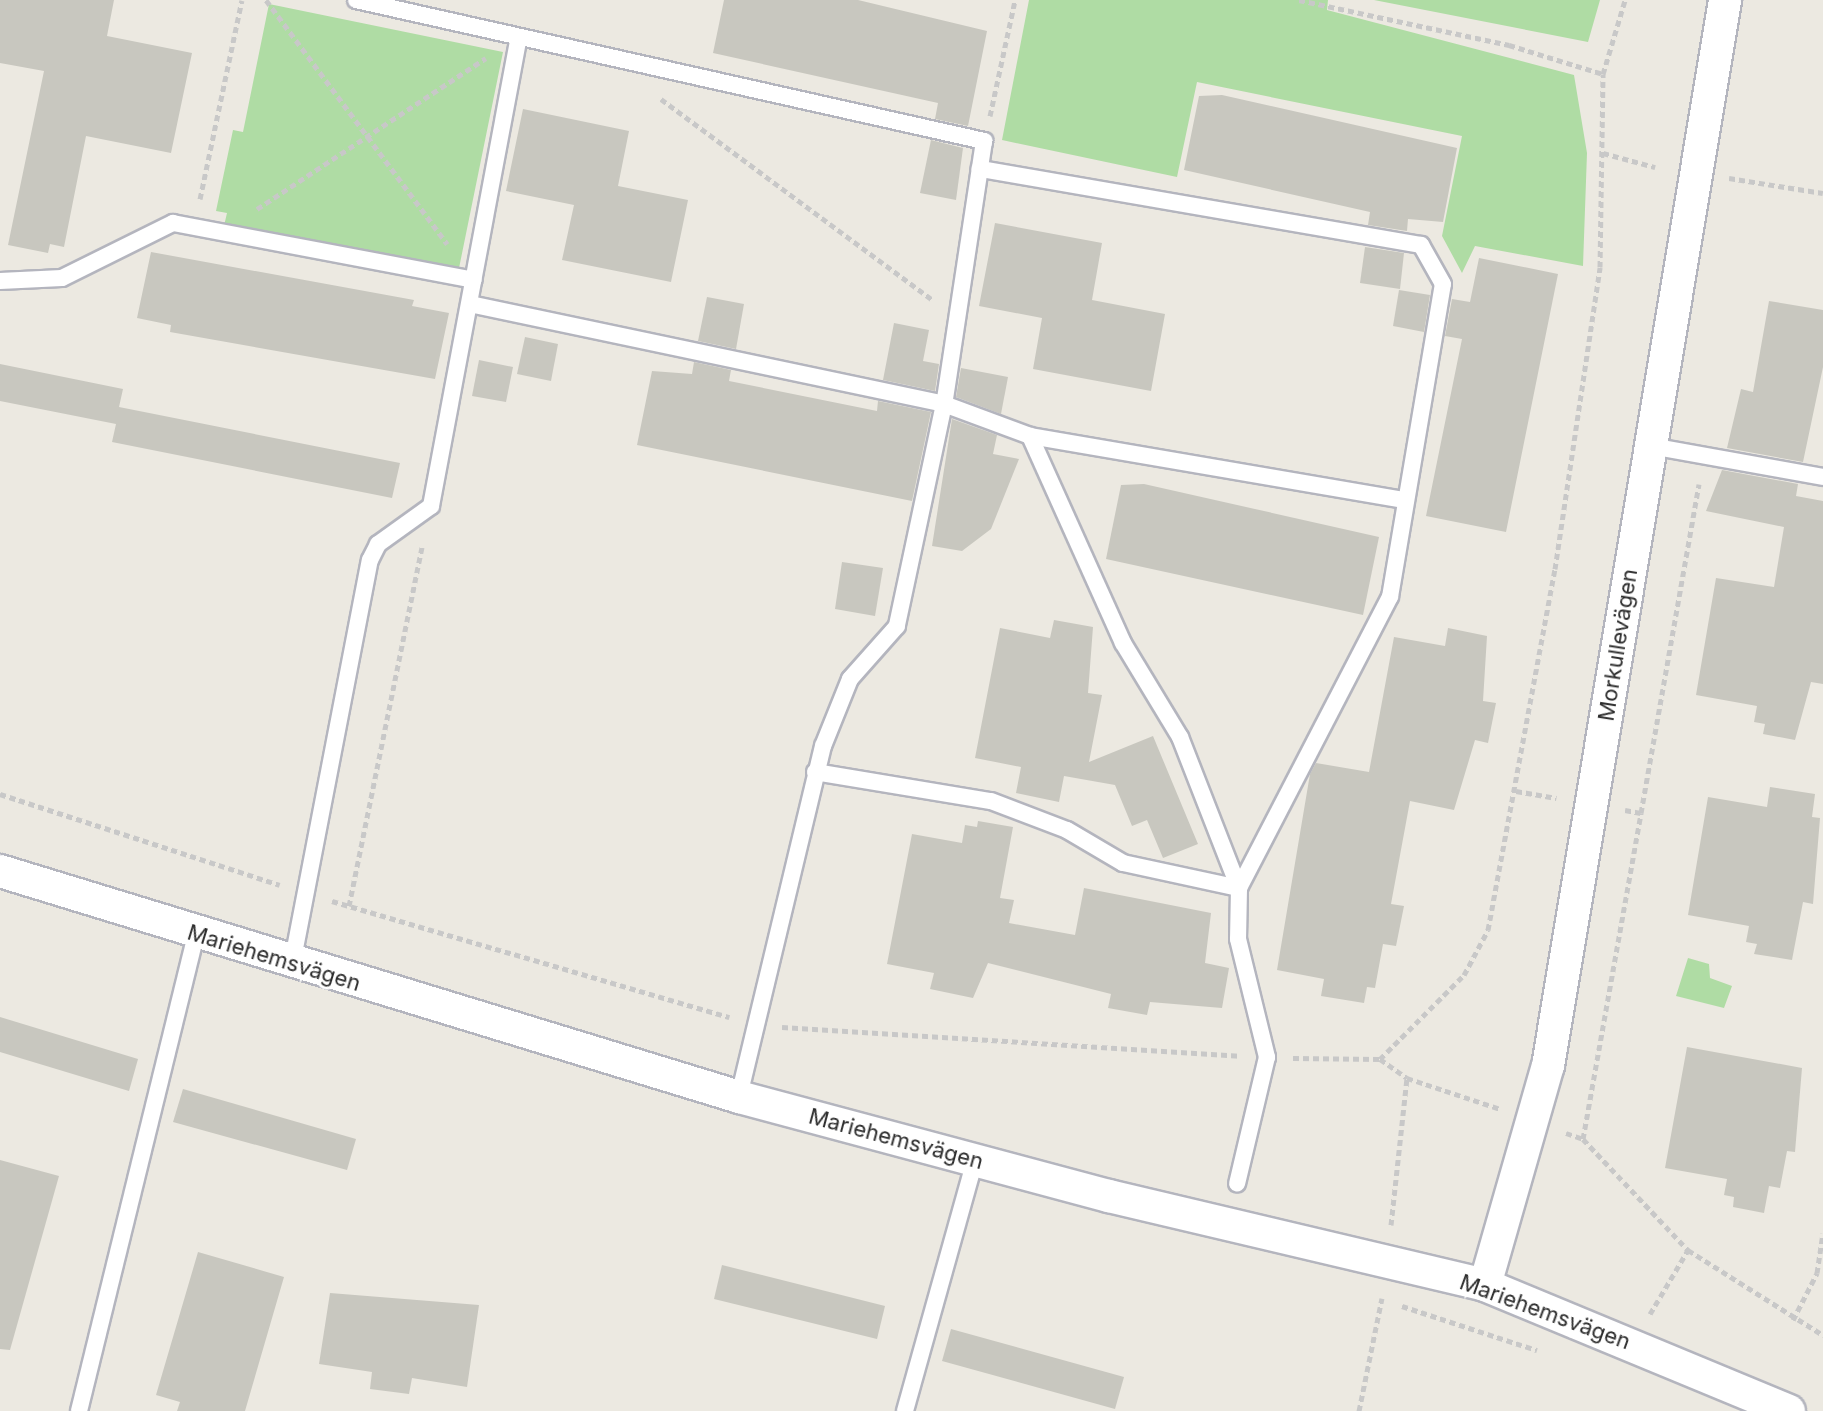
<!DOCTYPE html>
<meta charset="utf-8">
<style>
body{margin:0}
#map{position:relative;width:1823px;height:1411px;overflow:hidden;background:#ece9e1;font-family:Inter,sans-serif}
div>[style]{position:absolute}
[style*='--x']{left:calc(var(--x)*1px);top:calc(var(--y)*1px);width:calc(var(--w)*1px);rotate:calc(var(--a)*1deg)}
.green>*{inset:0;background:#afdca4}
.building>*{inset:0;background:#c8c7bf}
.path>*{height:5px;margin-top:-2.5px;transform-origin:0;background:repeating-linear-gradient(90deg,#c8c8c8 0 6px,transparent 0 10px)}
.roads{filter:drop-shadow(2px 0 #b4b5be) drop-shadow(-2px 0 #b4b5be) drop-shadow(0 2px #b4b5be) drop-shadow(0 -2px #b4b5be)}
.service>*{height:16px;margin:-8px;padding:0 8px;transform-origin:8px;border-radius:8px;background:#fff}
.minor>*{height:32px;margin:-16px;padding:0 16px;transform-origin:16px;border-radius:16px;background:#fff}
span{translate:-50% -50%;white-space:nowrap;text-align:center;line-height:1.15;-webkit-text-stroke:6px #fff;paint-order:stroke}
.street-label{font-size:22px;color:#2c2c2c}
</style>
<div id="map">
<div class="green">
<div style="clip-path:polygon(1029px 0,1328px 0,1327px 10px,1574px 75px,1587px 153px,1583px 266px,1475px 246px,1462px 273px,1442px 236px,1462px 136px,1197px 82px,1177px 177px,1002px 140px)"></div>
<div style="clip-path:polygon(1374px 0,1600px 0,1588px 42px)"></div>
<div style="clip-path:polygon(269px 4px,503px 52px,457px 278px,223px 230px,227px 213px,216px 211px,233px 130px,243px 132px)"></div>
<div style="clip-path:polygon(1688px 958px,1709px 964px,1710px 978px,1732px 986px,1724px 1008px,1676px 996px)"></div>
</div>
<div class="building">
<div style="clip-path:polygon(0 0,114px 0,107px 36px,192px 53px,171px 153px,86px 136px,64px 247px,50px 244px,48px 253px,8px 245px,44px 71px,0 63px)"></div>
<div style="clip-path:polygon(724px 0,858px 0,987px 31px,968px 126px,935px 119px,938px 103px,713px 53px)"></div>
<div style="clip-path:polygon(1222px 95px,1457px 148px,1443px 222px,1408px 219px,1407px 231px,1368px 225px,1370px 212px,1184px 170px,1199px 96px)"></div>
<div style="clip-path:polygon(523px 109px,629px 131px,618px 186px,688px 200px,671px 282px,562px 260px,574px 205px,506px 191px)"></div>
<div style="clip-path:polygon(931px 140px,963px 148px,956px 200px,920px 193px)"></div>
<div style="clip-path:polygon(995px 223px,1102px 243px,1092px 300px,1165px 314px,1151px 391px,1033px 369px,1042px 318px,979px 306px)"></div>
<div style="clip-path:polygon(1365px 247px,1404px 253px,1400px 289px,1360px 283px)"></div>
<div style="clip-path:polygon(151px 252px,414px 300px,412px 306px,449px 313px,435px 379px,170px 332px,171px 325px,137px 318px)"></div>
<div style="clip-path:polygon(1479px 258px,1558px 274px,1506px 532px,1426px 516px,1462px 339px,1445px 336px,1452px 299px,1470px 302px)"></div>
<div style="clip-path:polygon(1399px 290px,1430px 295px,1424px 332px,1393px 326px)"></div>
<div style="clip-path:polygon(707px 297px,744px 304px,736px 349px,698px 341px)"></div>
<div style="clip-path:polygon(1769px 301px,1823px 310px,1823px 367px,1803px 462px,1727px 448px,1741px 389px,1753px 392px)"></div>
<div style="clip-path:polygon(894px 323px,929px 330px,923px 361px,939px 364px,935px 391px,883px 380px)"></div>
<div style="clip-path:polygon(525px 337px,558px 344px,551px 381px,517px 374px)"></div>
<div style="clip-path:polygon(479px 360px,513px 367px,506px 402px,472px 396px)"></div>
<div style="clip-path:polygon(694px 362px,731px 370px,729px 381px,877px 411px,878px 401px,931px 412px,912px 501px,637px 445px,652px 371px,692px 374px)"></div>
<div style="clip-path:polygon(0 364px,123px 389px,119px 407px,400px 463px,392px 498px,112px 442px,116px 424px,0 401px)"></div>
<div style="clip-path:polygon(961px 368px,1008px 377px,1001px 414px,956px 397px)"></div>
<div style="clip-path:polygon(952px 419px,997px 435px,993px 454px,1019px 459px,991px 529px,962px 551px,932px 546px)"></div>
<div style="clip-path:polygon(1722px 470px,1798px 484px,1796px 496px,1823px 501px,1823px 684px,1811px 682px,1795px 740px,1763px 734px,1765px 724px,1754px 722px,1757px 706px,1696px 695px,1716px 578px,1774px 587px,1784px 527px,1706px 511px)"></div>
<div style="clip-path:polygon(1144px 484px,1379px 537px,1363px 615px,1106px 559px,1121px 485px)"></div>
<div style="clip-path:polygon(842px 562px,883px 568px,875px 616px,835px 609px)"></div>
<div style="clip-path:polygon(1054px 620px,1093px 627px,1088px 693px,1102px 695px,1089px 762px,1153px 736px,1198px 844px,1163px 858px,1147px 820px,1132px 826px,1115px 785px,1064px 776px,1059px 802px,1016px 793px,1021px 767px,975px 758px,1000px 628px,1050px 638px)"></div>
<div style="clip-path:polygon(1448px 628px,1487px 636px,1483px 701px,1496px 703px,1488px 743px,1475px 740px,1454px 810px,1410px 801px,1391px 904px,1404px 906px,1396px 946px,1383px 944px,1375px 988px,1367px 987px,1364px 1003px,1321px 996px,1324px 979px,1277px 970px,1310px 774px,1316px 763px,1369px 772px,1394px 637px,1445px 646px)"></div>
<div style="clip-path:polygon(1770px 787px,1815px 794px,1812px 817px,1820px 818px,1813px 904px,1803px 902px,1792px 960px,1754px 954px,1757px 944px,1746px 942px,1749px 926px,1688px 915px,1708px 797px,1767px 807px)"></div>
<div style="clip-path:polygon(978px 821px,1013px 827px,1000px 898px,1014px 900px,1009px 923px,1075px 935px,1084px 888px,1211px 913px,1205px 963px,1229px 968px,1222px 1008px,1150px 1002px,1147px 1015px,1108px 1008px,1111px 994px,988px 963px,973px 998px,930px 989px,934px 973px,887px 964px,912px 834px,962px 843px,965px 825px,977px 827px)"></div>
<div style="clip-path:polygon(0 1017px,138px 1059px,129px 1091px,0 1052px)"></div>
<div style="clip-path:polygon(1687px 1047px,1802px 1068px,1795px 1152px,1787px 1151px,1780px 1188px,1769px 1186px,1764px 1213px,1733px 1207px,1734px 1197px,1724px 1195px,1727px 1179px,1665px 1168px)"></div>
<div style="clip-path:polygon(183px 1089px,356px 1139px,347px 1170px,173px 1122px)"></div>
<div style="clip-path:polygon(0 1160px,59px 1176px,10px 1350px,0 1349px)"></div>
<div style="clip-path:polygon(198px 1252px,284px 1277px,245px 1411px,177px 1411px,180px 1402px,156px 1395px)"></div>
<div style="clip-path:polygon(722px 1265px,885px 1306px,877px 1339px,714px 1299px)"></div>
<div style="clip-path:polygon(330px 1293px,479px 1305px,467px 1387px,412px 1378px,409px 1394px,370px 1389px,372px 1372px,319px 1364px)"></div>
<div style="clip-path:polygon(951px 1329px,1124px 1377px,1115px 1409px,942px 1361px)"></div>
</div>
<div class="path">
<div style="--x:266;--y:0;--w:304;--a:53.4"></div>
<div style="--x:1299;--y:0;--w:215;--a:12.1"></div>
<div style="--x:1509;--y:45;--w:98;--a:17.1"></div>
<div style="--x:661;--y:99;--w:338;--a:36.5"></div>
<div style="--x:990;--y:116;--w:119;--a:-77.8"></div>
<div style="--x:1603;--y:153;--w:54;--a:15.1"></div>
<div style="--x:1729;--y:178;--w:95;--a:9.1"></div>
<div style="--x:200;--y:199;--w:203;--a:-78.1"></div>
<div style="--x:257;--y:209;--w:274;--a:-33.4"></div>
<div style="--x:1516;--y:791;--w:41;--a:9.9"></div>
<div style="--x:0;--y:794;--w:294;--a:18"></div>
<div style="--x:1625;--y:810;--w:16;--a:11"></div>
<div style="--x:1641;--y:813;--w:334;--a:-80"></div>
<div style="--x:332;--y:901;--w:414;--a:16.3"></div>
<div style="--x:349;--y:906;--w:366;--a:-78.5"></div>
<div style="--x:782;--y:1027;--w:458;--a:3.6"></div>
<div style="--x:1293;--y:1058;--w:87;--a:0.7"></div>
<div style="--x:1380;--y:1059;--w:33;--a:35"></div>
<div style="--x:1407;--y:1078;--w:98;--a:18.4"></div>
<div style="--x:1380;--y:1059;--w:119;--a:-45"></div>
<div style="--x:1464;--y:975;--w:51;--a:-61.9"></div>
<div style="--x:1488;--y:930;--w:367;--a:-79.5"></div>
<div style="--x:1555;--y:569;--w:305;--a:-81.5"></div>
<div style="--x:1600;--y:267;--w:193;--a:-89.1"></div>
<div style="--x:1603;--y:74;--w:77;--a:-73.4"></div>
<div style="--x:1566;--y:1133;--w:18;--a:19"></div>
<div style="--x:1583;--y:1139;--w:153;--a:46.6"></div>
<div style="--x:1688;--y:1250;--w:160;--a:32.2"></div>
<div style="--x:1583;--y:1139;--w:331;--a:-79.9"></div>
<div style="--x:1391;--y:1225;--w:148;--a:-83.8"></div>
<div style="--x:1402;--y:1306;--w:142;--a:18.1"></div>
<div style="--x:1650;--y:1314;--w:74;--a:-59.3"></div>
<div style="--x:1793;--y:1320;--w:53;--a:-62.9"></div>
<div style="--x:1817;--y:1273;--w:40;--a:-81.5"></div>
<div style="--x:1359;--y:1411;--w:115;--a:-78.5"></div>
</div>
<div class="roads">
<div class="service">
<div style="--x:356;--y:0;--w:644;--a:12.65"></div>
<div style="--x:984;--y:141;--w:266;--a:98.6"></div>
<div style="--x:944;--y:404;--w:227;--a:102"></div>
<div style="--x:897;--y:626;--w:71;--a:131.6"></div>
<div style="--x:850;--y:679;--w:72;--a:111.9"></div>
<div style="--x:823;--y:746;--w:361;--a:103.5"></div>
<div style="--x:0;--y:281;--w:62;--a:-2.8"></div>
<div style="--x:62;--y:278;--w:124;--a:-26.4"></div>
<div style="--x:173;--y:223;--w:306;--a:10.7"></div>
<div style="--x:470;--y:304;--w:484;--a:11.9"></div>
<div style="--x:944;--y:404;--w:92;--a:20.4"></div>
<div style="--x:1030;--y:436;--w:381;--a:9.7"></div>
<div style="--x:1030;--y:436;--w:227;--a:65.8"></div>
<div style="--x:1123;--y:643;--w:110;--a:58.8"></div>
<div style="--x:1180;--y:737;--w:162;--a:68.7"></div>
<div style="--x:1239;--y:888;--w:51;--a:91.1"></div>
<div style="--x:1238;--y:939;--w:122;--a:76.2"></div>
<div style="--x:1267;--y:1057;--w:130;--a:103.3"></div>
<div style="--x:1651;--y:446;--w:175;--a:10.2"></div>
<div style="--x:815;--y:772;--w:178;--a:9.4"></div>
<div style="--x:991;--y:801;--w:81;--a:20.9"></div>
<div style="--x:1067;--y:830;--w:65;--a:30.5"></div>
<div style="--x:1123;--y:863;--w:119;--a:12.2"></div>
<div style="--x:1239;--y:888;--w:328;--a:-62.6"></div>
<div style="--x:1390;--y:597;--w:317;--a:-80.4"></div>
<div style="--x:1443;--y:284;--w:45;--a:-119.4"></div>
<div style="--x:1421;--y:245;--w:448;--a:-170.2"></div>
<div style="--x:292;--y:964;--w:411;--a:-79.1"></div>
<div style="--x:370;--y:560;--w:18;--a:-63"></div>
<div style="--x:378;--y:544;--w:65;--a:-35.6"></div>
<div style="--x:431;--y:506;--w:477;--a:-79.4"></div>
<div style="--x:79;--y:1411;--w:492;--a:-76.2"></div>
<div style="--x:905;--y:1411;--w:260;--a:-74.4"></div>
</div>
<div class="minor">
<div style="--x:0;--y:871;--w:773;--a:17"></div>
<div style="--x:739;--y:1097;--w:383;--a:15"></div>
<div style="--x:1109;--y:1196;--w:386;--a:13.3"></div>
<div style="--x:1485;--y:1285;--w:329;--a:22.5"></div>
<div style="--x:1485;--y:1285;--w:228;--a:-74"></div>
<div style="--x:1548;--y:1066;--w:1081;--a:-80.57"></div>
</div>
</div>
<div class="street-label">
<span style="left:1618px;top:645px;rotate:-81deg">Morkullevägen</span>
<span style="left:274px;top:958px;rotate:17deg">Mariehemsvägen</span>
<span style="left:896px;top:1139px;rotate:15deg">Mariehemsvägen</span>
<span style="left:1545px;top:1312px;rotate:20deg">Mariehemsvägen</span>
</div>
</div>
